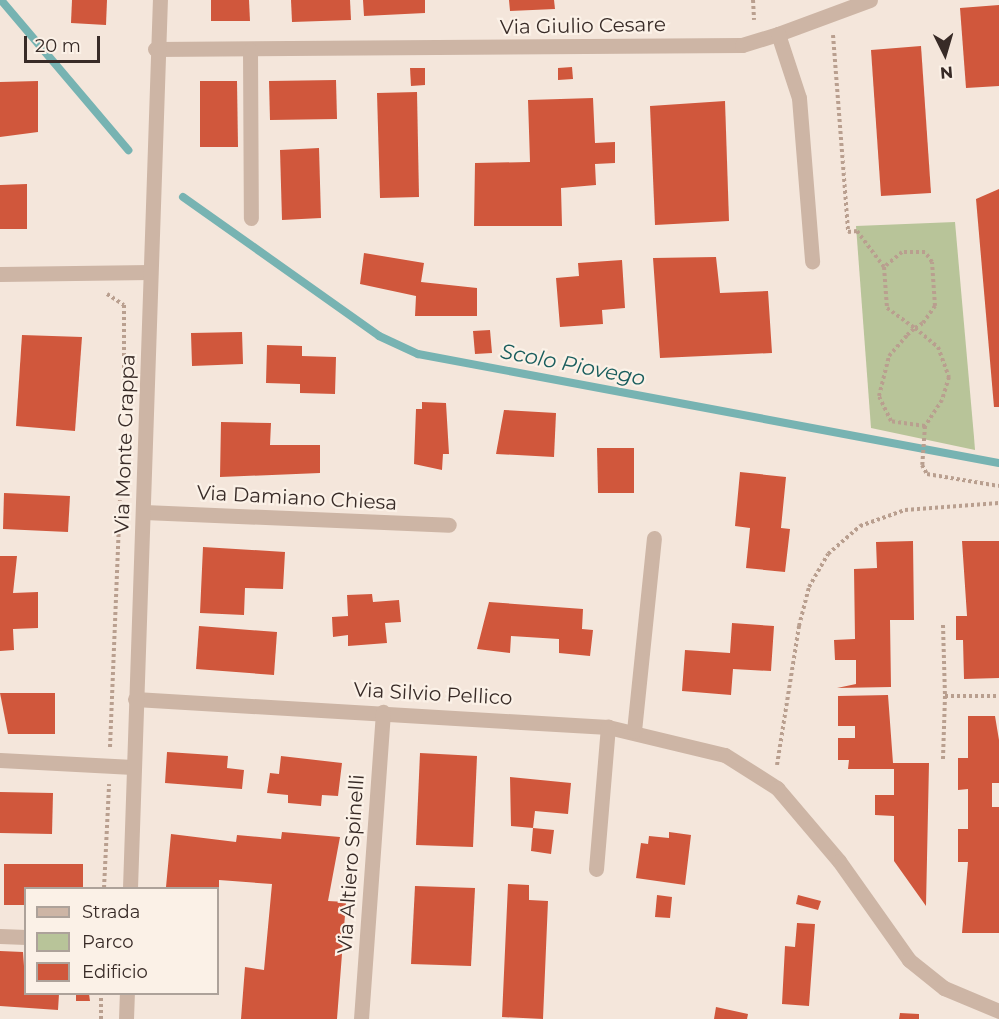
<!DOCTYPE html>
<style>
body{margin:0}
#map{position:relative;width:999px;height:1019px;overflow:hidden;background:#f4e6db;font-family:Montserrat,sans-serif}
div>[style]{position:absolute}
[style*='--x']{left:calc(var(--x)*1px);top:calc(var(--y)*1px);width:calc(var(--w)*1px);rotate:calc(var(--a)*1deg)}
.green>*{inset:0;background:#b8c499}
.stream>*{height:8px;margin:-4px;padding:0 4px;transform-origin:4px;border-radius:4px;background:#77b3b2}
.building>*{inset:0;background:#d0573c}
.path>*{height:4px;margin-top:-2px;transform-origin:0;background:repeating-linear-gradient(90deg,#b99f8f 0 3px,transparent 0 6px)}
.minor>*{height:15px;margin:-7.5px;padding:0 7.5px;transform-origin:7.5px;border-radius:7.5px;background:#cdb5a5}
span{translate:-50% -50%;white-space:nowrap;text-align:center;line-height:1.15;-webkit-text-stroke:4.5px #fbf1e7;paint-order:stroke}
.street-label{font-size:20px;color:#382b27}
.water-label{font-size:21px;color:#195d5d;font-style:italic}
.legend{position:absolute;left:24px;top:887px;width:195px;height:108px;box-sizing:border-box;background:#fbf1e7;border:2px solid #ada29a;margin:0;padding:8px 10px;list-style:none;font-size:18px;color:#382b27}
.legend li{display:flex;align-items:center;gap:12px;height:30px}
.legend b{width:30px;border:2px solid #ada29a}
.north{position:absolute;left:915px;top:24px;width:60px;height:60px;-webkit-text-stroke:4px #fbf1e7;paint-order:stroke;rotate:175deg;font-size:16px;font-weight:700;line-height:24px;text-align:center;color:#382b27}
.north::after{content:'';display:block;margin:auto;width:21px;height:27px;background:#382b27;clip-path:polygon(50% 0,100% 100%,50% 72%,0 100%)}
.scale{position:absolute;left:24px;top:36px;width:76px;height:27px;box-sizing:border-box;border:3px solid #382b27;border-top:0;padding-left:8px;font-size:18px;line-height:21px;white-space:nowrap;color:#382b27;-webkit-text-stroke:4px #fbf1e7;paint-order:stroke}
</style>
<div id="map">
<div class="green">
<div style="clip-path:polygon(955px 222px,974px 437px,975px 450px,871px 428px,856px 226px)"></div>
</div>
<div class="stream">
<div style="--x:1;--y:0;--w:197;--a:49.7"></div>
<div style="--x:183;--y:197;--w:240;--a:35.3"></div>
<div style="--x:379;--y:336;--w:43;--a:24.8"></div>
<div style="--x:418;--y:354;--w:591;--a:10.63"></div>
</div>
<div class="building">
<div style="clip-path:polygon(72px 0,107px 0,106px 25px,71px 23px)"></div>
<div style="clip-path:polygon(211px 0,249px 0,250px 21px,211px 21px)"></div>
<div style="clip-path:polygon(291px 0,350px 0,351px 20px,292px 22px)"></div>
<div style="clip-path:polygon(363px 0,425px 0,425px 13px,364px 16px)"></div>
<div style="clip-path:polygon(509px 0,554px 0,555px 9px,510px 11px)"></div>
<div style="clip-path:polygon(999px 5px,999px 86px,966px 88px,960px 8px)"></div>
<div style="clip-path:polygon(921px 46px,931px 193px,881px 196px,871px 50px)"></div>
<div style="clip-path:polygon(572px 67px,573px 79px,558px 80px,558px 68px)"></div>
<div style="clip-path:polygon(410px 68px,425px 68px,425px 85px,411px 86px)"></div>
<div style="clip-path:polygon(336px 80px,337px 119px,270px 120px,269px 81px)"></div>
<div style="clip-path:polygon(38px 81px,38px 132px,0 137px,0 82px)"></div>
<div style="clip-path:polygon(200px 81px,237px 81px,238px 147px,200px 147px)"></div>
<div style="clip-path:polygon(417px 92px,419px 197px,380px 198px,377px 93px)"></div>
<div style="clip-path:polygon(593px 98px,595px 143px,615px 142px,615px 163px,595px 164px,596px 185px,561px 188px,562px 226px,474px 226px,475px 163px,530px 162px,528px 100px)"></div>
<div style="clip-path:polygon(725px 101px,729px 221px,655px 225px,650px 106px)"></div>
<div style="clip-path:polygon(319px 148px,321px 218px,282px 220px,280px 150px)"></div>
<div style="clip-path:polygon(27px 184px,27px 229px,0 229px,0 185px)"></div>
<div style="clip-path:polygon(999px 189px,999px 407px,994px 407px,976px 199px)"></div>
<div style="clip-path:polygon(364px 253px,424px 263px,421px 282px,477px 288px,477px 316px,415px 316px,416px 296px,360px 284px)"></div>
<div style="clip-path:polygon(716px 257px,720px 293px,768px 291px,772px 353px,660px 358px,653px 258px)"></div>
<div style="clip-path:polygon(622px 260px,625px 308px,602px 310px,603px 324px,560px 327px,556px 278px,579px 276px,578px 263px)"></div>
<div style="clip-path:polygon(490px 330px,492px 353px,475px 354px,473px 331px)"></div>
<div style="clip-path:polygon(242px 332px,243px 364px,192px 366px,191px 333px)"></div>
<div style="clip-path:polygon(22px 335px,82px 337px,75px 431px,16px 426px)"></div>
<div style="clip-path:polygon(267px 345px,302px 346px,302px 356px,336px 357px,335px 394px,300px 393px,300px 384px,266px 383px)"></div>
<div style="clip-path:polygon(422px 402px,446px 403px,449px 454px,443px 454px,442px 470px,414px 464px,416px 409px,422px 409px)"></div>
<div style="clip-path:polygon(504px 410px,556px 413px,554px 457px,496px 454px)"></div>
<div style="clip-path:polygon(221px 422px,271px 423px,270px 445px,320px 445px,320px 473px,220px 477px)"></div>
<div style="clip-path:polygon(597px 448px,634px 448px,634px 493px,598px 493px)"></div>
<div style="clip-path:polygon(740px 472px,786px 477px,781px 528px,790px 529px,785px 572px,746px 568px,750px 528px,735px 526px)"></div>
<div style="clip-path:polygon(4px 493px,70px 496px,68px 532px,3px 529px)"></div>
<div style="clip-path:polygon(913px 541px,914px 620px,890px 620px,891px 687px,837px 688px,856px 684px,856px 660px,835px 660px,834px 640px,855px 639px,854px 569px,877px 568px,876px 542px)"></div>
<div style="clip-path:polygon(962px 541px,999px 541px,999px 678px,964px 679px,963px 640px,956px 640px,956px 616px,967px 616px)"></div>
<div style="clip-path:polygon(203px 547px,285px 552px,283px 589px,245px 588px,244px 615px,200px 613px)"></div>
<div style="clip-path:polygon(0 556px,17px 556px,13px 593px,38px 592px,38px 628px,13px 629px,14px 650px,0 651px)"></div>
<div style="clip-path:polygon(372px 594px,373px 602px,399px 600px,401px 622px,385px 623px,387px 643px,348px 646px,348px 635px,333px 637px,332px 617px,348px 616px,347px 595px)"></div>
<div style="clip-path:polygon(489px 602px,583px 609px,582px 629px,593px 630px,590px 656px,559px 653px,559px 639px,511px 636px,510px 653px,477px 649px)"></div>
<div style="clip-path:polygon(732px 623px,774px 626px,771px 671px,733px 669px,731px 695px,682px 691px,685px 650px,730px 653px)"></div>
<div style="clip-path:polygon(199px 626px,277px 632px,274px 675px,196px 669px)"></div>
<div style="clip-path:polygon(0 693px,55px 693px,55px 734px,8px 734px)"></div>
<div style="clip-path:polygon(888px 695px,893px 763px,929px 763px,926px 906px,894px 861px,894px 816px,875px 815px,875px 795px,894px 795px,894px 769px,848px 769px,849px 760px,838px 760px,838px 738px,855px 738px,855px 726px,838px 726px,838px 696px)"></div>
<div style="clip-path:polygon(968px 716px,995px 716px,999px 740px,999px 783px,992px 783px,992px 807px,999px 807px,999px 933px,962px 933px,968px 862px,958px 862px,958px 829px,968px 829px,968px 789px,958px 790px,958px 758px,968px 758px)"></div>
<div style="clip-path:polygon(167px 752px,228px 756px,227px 768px,244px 770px,242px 789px,165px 783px)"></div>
<div style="clip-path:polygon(420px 753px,477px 756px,473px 847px,416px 845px)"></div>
<div style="clip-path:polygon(281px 756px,342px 763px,338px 796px,322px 795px,321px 806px,288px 803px,288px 795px,267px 793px,270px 773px,279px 774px)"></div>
<div style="clip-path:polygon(510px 777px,571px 783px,568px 814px,535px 811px,533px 828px,511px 826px)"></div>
<div style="clip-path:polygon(0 792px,53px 793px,52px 834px,0 833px)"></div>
<div style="clip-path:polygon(533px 828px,554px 830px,551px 854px,531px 851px)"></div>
<div style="clip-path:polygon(282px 832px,340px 837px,328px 901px,346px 902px,337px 1019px,241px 1019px,245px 967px,264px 970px,272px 884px,219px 880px,219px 888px,166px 887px,171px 834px,236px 842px,237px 835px,281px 839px)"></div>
<div style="clip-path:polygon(669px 832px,691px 835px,685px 885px,636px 878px,641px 843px,648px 844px,649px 836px,669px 838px)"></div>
<div style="clip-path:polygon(4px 864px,83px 864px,83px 888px,26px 888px,26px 905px,4px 905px)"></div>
<div style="clip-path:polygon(508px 884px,529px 885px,529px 900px,548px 901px,543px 1019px,502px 1017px)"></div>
<div style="clip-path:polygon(415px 886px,475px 888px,471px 966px,411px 964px)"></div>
<div style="clip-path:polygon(657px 895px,672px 897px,670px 918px,655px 917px)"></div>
<div style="clip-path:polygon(798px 895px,821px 901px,818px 910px,796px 904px)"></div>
<div style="clip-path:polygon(797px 923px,815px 924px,809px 1006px,782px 1004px,785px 946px,795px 947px)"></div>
<div style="clip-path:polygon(0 951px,23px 952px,26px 994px,59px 994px,58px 1010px,0 1006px)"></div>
<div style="clip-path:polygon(76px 994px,89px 994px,90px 1001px,76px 1001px)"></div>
<div style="clip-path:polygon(716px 1007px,748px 1014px,747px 1019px,714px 1019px)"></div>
<div style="clip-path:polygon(900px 1013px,919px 1014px,919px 1019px,899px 1019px)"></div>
</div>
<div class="path">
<div style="--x:753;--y:0;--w:20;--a:87"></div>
<div style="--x:833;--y:35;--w:198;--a:85.6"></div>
<div style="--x:848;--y:232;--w:9;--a:-6"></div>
<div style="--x:857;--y:231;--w:45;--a:53.1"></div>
<div style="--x:107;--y:294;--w:20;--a:33"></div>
<div style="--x:124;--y:305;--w:76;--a:90"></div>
<div style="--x:915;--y:328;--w:30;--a:40"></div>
<div style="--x:938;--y:347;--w:32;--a:70"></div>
<div style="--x:949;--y:377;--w:24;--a:107"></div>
<div style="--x:942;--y:400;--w:31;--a:123"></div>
<div style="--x:925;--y:426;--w:34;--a:-172"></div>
<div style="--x:891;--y:421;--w:28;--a:-116"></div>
<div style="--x:879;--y:396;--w:41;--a:-76"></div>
<div style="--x:889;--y:356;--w:28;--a:-49"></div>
<div style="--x:907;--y:335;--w:11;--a:-41"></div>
<div style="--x:915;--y:328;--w:9;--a:-32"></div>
<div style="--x:923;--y:323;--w:21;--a:-55"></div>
<div style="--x:935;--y:306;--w:44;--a:-93.9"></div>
<div style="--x:932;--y:262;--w:12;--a:-125"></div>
<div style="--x:925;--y:252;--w:23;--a:180"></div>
<div style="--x:902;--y:252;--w:23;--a:140"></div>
<div style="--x:884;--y:267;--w:41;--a:85.8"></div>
<div style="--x:887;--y:308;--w:34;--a:36"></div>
<div style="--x:925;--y:426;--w:39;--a:94"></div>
<div style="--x:922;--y:465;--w:10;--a:61"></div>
<div style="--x:927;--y:474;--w:73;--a:9.5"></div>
<div style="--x:943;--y:625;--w:71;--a:88.4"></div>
<div style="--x:110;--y:747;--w:247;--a:-87.7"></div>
<div style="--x:943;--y:759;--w:63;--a:-88.2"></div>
<div style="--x:945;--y:696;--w:54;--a:0"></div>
<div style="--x:777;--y:765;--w:141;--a:-81"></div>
<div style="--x:799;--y:626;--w:40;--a:-75.6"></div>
<div style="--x:809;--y:587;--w:38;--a:-60"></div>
<div style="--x:828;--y:554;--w:43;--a:-41.2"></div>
<div style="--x:860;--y:526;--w:48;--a:-19.6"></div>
<div style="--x:905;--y:510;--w:94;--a:-4.3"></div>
<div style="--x:104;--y:888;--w:104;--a:-87.2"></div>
<div style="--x:101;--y:1019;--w:25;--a:-90"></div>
</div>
<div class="minor">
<div style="--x:778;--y:34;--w:98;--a:-20.3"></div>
<div style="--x:155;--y:49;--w:587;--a:-0.39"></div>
<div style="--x:742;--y:45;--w:38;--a:-17"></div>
<div style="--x:778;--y:34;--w:67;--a:71.8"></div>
<div style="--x:799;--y:98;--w:164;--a:85.4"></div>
<div style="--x:250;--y:50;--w:168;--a:89.7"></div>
<div style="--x:0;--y:274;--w:150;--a:-0.8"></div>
<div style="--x:144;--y:512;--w:305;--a:2.4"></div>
<div style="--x:135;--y:699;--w:474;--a:3.4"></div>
<div style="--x:608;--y:727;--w:120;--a:13.5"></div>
<div style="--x:725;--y:755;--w:62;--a:32.4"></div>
<div style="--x:777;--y:788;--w:96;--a:49.7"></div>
<div style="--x:839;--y:861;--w:121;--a:54.7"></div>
<div style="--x:909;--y:960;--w:45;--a:38.7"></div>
<div style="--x:944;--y:988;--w:60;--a:22.7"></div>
<div style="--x:634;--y:731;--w:194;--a:-84.1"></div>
<div style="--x:0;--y:760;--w:133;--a:3"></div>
<div style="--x:596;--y:869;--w:143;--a:-85.2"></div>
<div style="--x:130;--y:888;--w:889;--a:-88.07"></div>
<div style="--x:0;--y:936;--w:26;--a:2"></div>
<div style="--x:126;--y:1019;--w:25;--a:-88"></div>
<div style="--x:361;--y:1019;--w:308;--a:-85.9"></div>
</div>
<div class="street-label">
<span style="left:583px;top:26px;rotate:-1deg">Via Giulio Cesare</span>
<span style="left:125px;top:444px;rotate:-88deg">Via Monte Grappa</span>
<span style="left:297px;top:498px;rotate:3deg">Via Damiano Chiesa</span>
<span style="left:433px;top:694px;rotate:3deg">Via Silvio Pellico</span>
<span style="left:351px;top:864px;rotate:-86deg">Via Altiero Spinelli</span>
</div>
<div class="water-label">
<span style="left:573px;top:365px;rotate:11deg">Scolo Piovego</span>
</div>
<ul class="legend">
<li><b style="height:8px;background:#cdb5a5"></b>Strada</li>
<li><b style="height:16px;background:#b8c499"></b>Parco</li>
<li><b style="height:16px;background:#d0573c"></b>Edificio</li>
</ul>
<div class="north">N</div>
<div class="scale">20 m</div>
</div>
